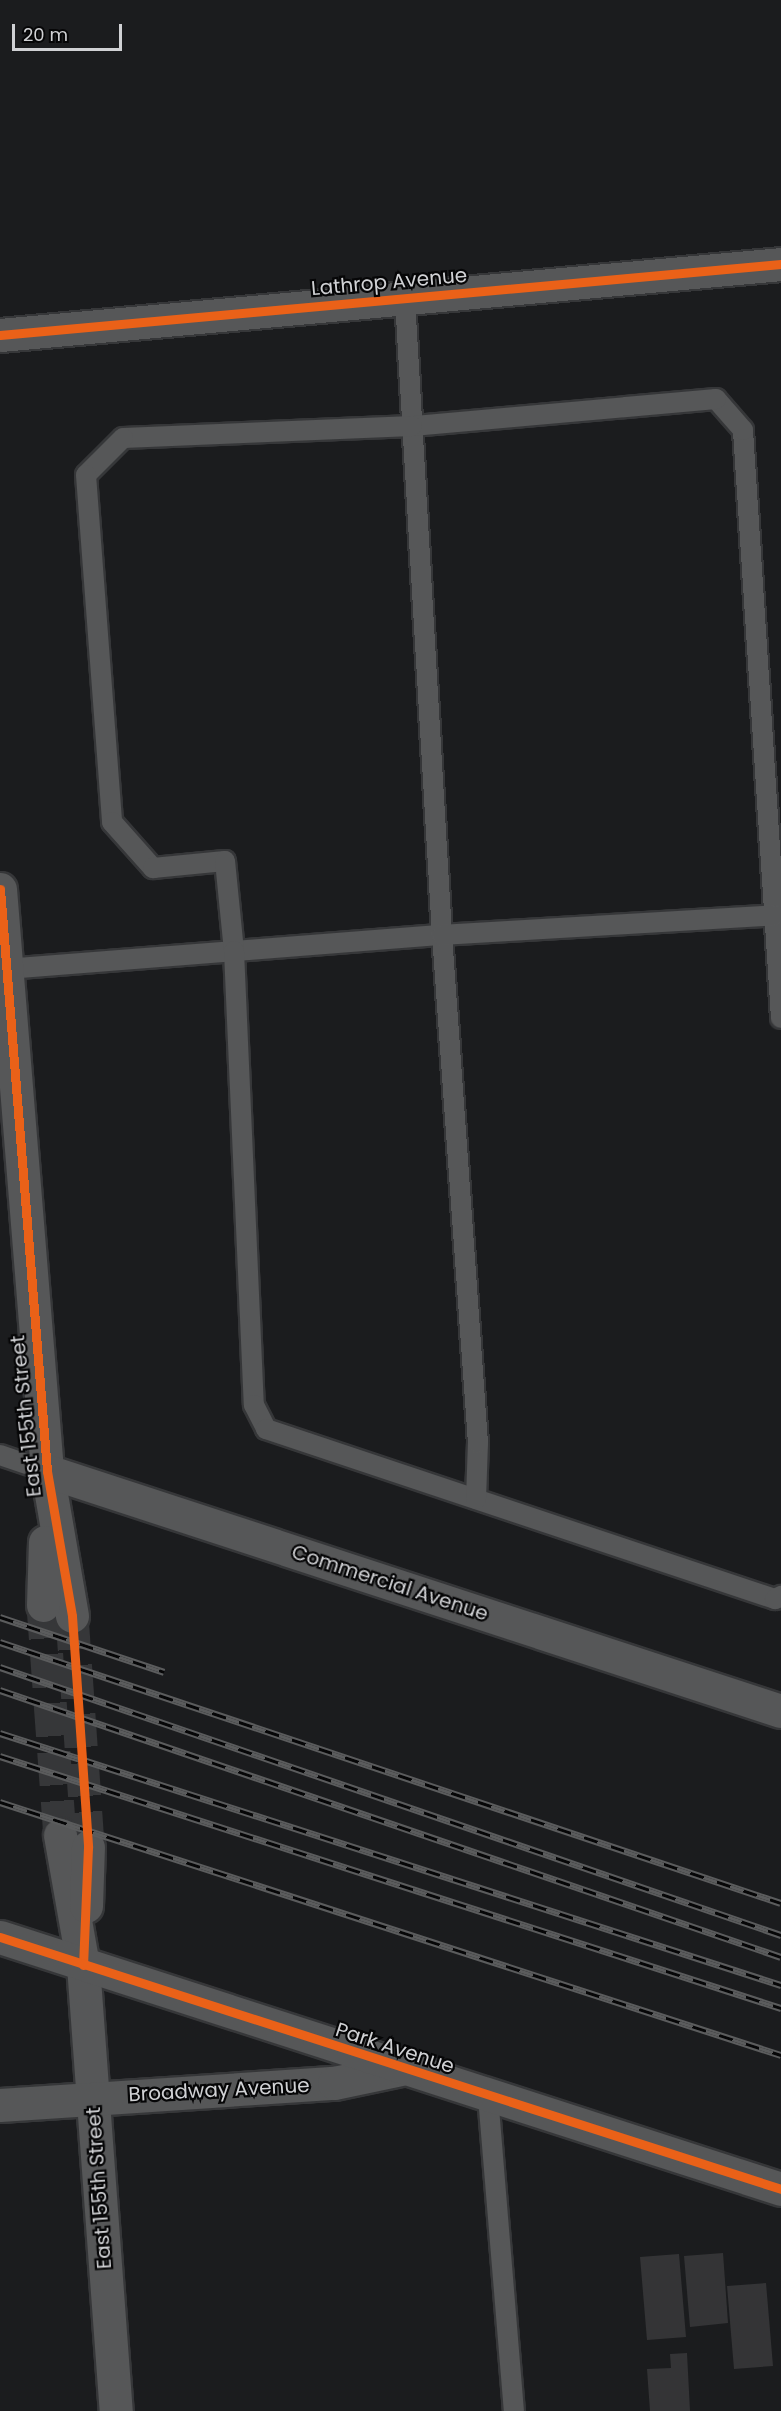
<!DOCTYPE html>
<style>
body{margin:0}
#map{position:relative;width:781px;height:2411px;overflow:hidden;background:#1b1c1e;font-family:Poppins,sans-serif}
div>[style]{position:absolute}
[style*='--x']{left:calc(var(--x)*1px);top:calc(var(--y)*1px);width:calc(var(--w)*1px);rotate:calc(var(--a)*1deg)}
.building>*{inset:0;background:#343436}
.street-tunnel>*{height:33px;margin-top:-16.5px;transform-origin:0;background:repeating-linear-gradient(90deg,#363739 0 33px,transparent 0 49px)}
.roads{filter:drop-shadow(2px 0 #363739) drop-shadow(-2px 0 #363739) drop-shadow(0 2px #363739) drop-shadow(0 -2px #363739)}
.lane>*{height:20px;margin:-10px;padding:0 10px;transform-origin:10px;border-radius:10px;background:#565758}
.street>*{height:33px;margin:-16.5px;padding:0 16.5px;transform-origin:16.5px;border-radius:16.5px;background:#565758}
.secondary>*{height:33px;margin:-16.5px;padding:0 16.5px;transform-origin:16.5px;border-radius:16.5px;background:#565758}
.rail>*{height:7px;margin-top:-3.5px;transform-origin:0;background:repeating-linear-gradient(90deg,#060607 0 14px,#5b5c5d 0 28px);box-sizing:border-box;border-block:2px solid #5b5c5d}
.cycleway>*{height:9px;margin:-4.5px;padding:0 4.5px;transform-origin:4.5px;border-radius:4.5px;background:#ea6118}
span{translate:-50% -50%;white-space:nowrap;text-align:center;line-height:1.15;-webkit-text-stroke:4.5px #060607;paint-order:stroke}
.street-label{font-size:20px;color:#d0d1d4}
.scale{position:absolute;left:12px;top:24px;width:110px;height:27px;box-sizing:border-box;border:3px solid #d0d1d4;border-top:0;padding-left:8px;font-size:18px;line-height:21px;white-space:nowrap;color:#d0d1d4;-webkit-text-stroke:4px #060607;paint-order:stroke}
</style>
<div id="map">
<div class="building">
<div style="clip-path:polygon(723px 2253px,728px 2323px,690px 2327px,684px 2256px)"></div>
<div style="clip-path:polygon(679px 2254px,686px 2337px,647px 2340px,640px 2257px)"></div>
<div style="clip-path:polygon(766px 2283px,773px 2366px,734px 2369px,727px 2286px)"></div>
<div style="clip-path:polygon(687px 2353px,690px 2411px,650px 2411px,647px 2369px,671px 2368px,670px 2354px)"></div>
</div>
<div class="street-tunnel">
<div style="--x:43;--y:1605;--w:231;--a:85.8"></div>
<div style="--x:72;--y:1616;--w:232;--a:86"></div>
</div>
<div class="roads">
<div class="lane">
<div style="--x:6;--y:969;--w:437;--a:-4.5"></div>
<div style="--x:442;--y:935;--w:637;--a:-93.33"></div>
<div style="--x:781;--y:1018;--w:589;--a:-93.7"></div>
<div style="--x:743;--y:430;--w:41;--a:-131.1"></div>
<div style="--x:716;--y:399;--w:305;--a:174.9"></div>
<div style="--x:412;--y:426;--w:289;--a:177.6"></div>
<div style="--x:123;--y:438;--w:52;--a:135"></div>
<div style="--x:86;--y:475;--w:348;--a:85.7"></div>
<div style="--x:112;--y:822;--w:62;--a:48.3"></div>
<div style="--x:153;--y:868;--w:72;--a:-5.6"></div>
<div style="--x:225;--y:861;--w:90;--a:84.3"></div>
<div style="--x:234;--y:951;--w:454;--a:87.5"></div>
<div style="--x:254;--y:1405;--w:27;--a:63"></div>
<div style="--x:266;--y:1429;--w:537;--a:18.47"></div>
<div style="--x:775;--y:1599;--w:7;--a:-27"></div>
<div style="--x:0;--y:1455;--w:50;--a:18.8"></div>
<div style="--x:476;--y:1499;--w:56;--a:-88"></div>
<div style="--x:478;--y:1443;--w:509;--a:-94.05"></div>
<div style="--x:442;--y:935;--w:333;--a:-3.4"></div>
<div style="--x:488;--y:2096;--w:316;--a:85.3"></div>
</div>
<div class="street">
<div style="--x:0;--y:335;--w:784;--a:-5.19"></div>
<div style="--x:0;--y:889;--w:584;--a:85.38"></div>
<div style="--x:47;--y:1471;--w:147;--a:80.2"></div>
<div style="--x:47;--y:1471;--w:772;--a:18.11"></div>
<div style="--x:43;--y:1605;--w:63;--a:-88.2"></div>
<div style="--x:60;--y:1835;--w:132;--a:80"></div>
<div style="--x:83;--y:1965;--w:447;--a:85.8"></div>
<div style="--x:86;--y:1906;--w:59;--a:-88.1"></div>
<div style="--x:0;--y:2105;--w:335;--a:-3.8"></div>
<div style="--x:334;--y:2083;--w:68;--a:-11.8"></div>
</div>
<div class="secondary">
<div style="--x:0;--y:1937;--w:821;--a:17.88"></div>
</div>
</div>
<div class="rail">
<div style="--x:0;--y:1617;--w:173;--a:18.5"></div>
<div style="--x:0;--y:1642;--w:823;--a:18.48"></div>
<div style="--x:0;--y:1667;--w:826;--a:18.94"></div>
<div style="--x:0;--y:1690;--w:825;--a:18.87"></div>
<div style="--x:0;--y:1733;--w:821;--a:17.88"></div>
<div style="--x:0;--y:1756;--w:821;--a:17.88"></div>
<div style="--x:0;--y:1802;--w:821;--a:17.95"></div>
</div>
<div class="cycleway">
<div style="--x:0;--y:335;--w:784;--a:-5.19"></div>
<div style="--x:0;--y:889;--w:584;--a:85.38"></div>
<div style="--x:47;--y:1471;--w:147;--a:80.2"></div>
<div style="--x:72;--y:1616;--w:232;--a:86"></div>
<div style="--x:88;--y:1847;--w:118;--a:92.4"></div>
<div style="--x:0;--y:1937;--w:821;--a:17.88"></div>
</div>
<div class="street-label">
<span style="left:389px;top:282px;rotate:-5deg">Lathrop Avenue</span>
<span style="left:26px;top:1416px;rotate:-96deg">East 155th Street</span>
<span style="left:390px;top:1583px;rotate:18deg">Commercial Avenue</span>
<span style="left:395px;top:2048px;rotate:18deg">Park Avenue</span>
<span style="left:219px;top:2090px;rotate:-3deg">Broadway Avenue</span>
<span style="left:99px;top:2188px;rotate:-94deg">East 155th Street</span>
</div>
<div class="scale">20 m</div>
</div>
